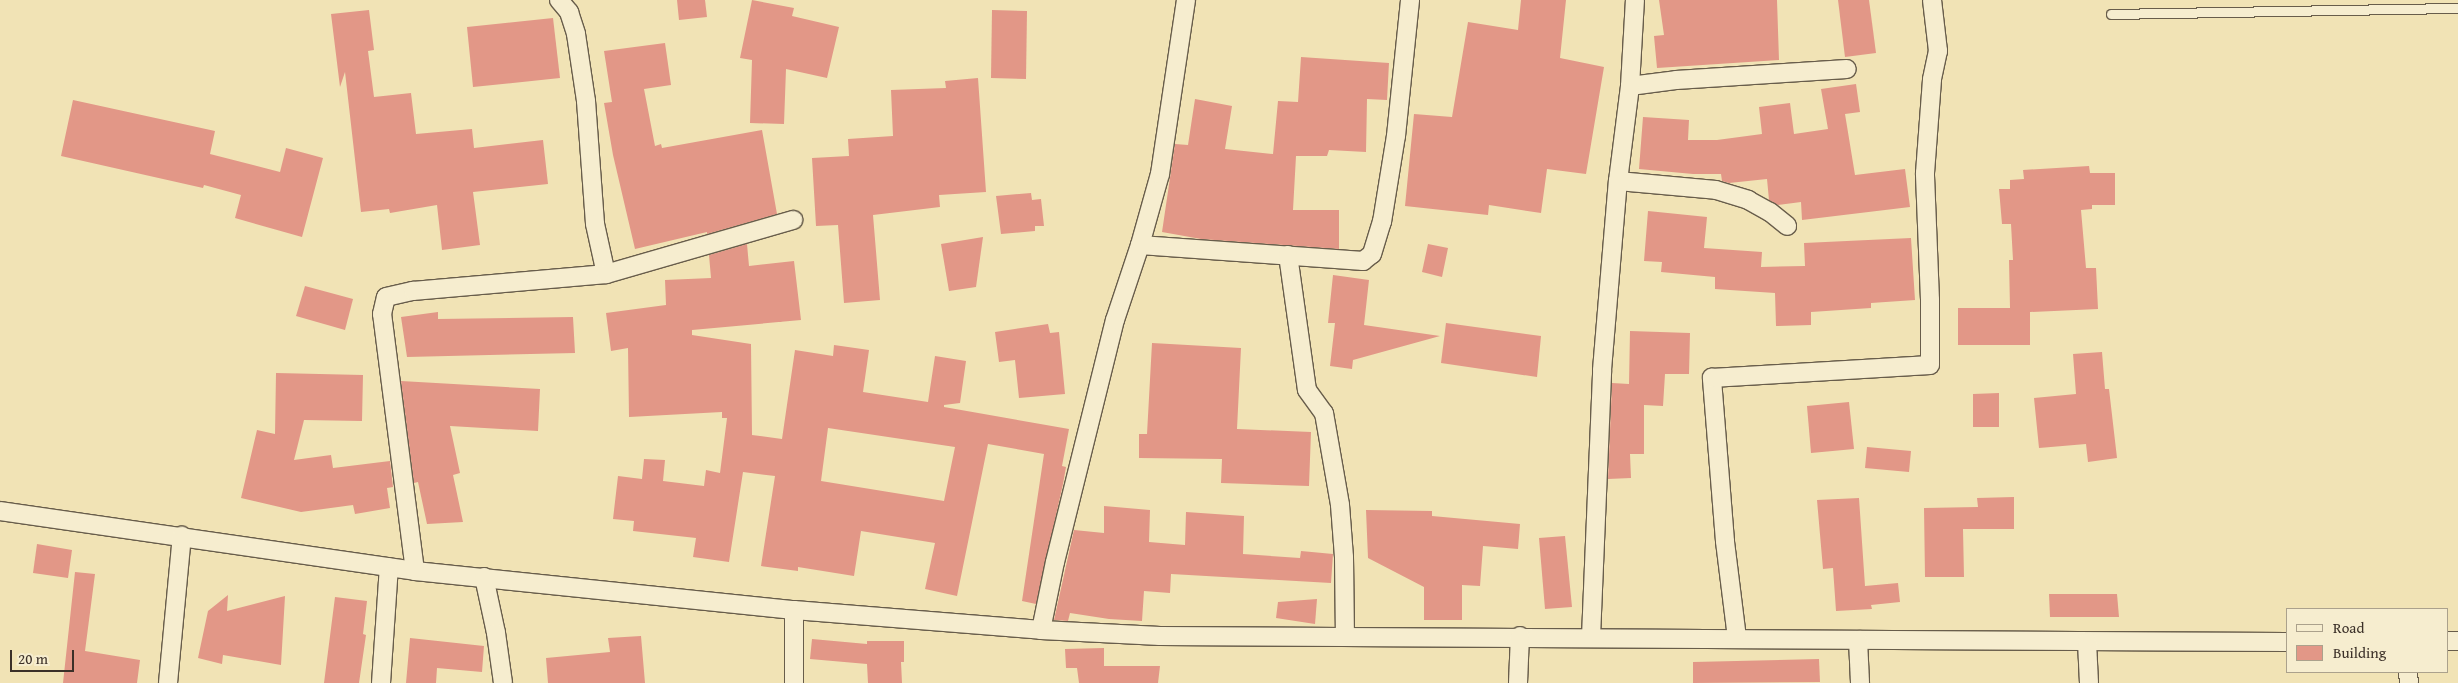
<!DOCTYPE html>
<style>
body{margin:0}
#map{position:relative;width:2458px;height:683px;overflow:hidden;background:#f1e3b5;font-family:"Gentium Book Plus",serif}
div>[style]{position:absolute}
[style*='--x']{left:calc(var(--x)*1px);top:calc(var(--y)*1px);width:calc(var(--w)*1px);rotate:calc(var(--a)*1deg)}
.building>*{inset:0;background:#e29787}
.roads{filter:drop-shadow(1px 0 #685d4b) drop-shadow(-1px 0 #685d4b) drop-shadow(0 1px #685d4b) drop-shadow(0 -1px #685d4b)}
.service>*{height:9px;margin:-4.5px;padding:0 4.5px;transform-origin:4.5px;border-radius:4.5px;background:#f6edcf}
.minor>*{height:18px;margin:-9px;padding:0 9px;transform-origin:9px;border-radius:9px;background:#f6edcf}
span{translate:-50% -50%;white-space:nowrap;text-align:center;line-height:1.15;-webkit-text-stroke:4px #f6edcf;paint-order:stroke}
.legend{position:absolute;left:2286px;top:608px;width:162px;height:65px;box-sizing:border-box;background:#f6edcf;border:1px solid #aba18c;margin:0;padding:6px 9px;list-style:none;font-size:15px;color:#3b3028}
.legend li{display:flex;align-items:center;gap:10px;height:25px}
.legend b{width:25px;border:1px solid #aba18c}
.scale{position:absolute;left:10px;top:650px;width:64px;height:22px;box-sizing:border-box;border:2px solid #3b3028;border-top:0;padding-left:6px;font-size:15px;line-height:18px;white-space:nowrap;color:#3b3028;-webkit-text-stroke:4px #f6edcf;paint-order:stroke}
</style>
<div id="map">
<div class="building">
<div style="clip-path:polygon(677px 0,705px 0,707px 17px,679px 20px)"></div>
<div style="clip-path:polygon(752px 0,794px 8px,792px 16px,839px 27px,827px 78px,786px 69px,784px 124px,750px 123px,752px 60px,740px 58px)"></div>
<div style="clip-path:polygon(1521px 0,1566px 0,1560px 58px,1604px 67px,1586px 174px,1547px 169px,1541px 213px,1489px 205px,1488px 215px,1405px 206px,1414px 114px,1452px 117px,1468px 22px,1518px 30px)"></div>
<div style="clip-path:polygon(1659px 0,1777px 0,1779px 60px,1657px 68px,1654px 36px,1664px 35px)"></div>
<div style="clip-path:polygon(1838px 0,1869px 0,1876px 53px,1845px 57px)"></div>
<div style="clip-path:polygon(369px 10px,374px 50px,368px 51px,374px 97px,411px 93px,416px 134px,472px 129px,474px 148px,543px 140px,548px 184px,473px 192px,480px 245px,442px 250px,437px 205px,390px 213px,389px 209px,361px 212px,345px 72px,340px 87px,331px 14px)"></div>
<div style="clip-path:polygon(992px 10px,1027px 11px,1026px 79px,991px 78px)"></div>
<div style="clip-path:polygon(553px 18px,560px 78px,473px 87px,467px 27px)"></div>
<div style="clip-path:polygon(665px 43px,671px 85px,644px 89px,655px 146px,661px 144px,662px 148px,762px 130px,777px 214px,707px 234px,707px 232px,635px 249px,613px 155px,604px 103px,612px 102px,604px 51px)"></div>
<div style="clip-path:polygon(1301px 57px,1389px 63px,1387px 100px,1367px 99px,1366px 152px,1329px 150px,1327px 156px,1296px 156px,1293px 210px,1339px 210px,1339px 249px,1201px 239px,1162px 232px,1175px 144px,1188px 145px,1195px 99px,1232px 106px,1225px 149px,1273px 154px,1278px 101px,1298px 102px)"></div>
<div style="clip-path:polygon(978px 78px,986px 192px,939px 195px,940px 207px,873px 215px,880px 300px,844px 303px,838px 225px,816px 226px,812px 158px,849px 156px,848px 139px,893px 136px,891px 90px,946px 88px,945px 81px)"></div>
<div style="clip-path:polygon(1856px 84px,1860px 112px,1845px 114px,1855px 175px,1905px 169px,1910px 207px,1802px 220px,1801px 202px,1778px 205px,1769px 200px,1767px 179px,1729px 183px,1722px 181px,1721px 174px,1693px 174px,1639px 169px,1643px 117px,1689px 120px,1688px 140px,1717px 140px,1762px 134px,1759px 107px,1790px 103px,1794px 134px,1828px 129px,1821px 89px)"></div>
<div style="clip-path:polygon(73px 100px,215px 131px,210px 154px,280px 172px,286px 148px,323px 158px,302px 237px,235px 218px,241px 195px,204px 185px,203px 188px,61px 156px)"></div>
<div style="clip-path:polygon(2089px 166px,2090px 173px,2115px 173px,2115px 205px,2092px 205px,2092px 209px,2081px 210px,2086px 268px,2096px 268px,2098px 309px,2030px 312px,2030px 345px,1958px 345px,1958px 308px,2010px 308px,2009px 260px,2013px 260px,2011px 224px,2002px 224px,1999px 189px,2010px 189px,2010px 180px,2024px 179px,2023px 170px)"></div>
<div style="clip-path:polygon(1031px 193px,1032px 200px,1041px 199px,1044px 226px,1035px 226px,1035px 231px,1001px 234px,996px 196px)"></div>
<div style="clip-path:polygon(1648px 211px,1707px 217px,1704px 248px,1762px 252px,1761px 267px,1805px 266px,1804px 243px,1911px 238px,1915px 300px,1871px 303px,1871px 308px,1811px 312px,1811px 325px,1776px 326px,1775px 293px,1715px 289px,1715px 277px,1661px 272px,1662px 262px,1644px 261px)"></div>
<div style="clip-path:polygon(983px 237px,976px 287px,949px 291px,941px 244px)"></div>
<div style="clip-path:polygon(evenodd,747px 244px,749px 266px,794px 261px,801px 320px,692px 330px,692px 335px,751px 344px,752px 435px,782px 439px,795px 350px,833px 356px,834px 345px,869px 350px,863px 392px,928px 402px,935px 356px,966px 361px,960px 403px,944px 405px,944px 407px,1069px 429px,1062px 466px,1066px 467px,1063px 484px,1036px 604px,1022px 601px,1044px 454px,988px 444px,957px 596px,925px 589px,935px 543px,861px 531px,854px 576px,798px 567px,798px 571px,761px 566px,775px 476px,743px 472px,729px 562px,693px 557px,696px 538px,633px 531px,634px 521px,613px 519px,618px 476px,642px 479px,644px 459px,665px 460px,663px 481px,704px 486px,706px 470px,720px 473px,727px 418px,722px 418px,722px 412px,629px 417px,628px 348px,611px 351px,606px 313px,666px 305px,665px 280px,711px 278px,709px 255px,747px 244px,828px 428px,955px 447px,944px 501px,821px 481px,828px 428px)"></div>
<div style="clip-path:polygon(1428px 244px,1448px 248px,1442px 277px,1422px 272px)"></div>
<div style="clip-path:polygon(1333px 275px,1369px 280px,1364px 325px,1440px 336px,1353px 360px,1352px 369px,1330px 366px,1335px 323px,1328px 323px)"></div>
<div style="clip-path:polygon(305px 286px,353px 299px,345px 330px,296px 316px)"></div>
<div style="clip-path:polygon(438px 312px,438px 319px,573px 317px,575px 353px,407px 357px,401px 317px)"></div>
<div style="clip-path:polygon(1446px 323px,1541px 336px,1537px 377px,1441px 363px)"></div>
<div style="clip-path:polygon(1048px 324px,1050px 333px,1059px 332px,1065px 394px,1019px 398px,1015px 360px,999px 362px,995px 332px)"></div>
<div style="clip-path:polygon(1630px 331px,1690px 333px,1689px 374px,1665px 374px,1663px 406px,1644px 405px,1644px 454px,1630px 454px,1631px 478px,1608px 479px,1612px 383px,1629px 384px)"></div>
<div style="clip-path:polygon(1152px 343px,1241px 348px,1237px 429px,1311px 432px,1309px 486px,1221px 483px,1222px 459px,1139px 458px,1139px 434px,1147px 434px)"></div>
<div style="clip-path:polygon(2102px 352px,2105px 389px,2109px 389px,2117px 458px,2088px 462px,2086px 444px,2039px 448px,2034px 398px,2076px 394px,2073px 354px)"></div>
<div style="clip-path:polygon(276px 373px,363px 375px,362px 421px,304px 420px,294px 460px,331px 455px,333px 468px,390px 461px,393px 487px,387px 488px,390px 508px,355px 514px,353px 505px,301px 512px,241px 498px,257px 430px,275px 434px)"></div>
<div style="clip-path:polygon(401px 381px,540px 389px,538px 431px,450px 426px,460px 473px,453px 475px,463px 522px,427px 524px,418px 482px,414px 483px)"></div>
<div style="clip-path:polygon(1999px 393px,1999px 427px,1973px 427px,1973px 394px)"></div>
<div style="clip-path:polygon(1849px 402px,1854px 449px,1811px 453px,1807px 406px)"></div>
<div style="clip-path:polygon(1867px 447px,1911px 451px,1909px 472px,1865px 468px)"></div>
<div style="clip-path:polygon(2014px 497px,2014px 529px,1963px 529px,1964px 577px,1925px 577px,1924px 508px,1978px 507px,1977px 498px)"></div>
<div style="clip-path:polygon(1859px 498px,1865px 586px,1898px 583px,1900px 602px,1871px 605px,1872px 609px,1836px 611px,1833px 568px,1823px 569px,1817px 500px)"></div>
<div style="clip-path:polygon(1104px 506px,1150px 510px,1149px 542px,1185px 545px,1186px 512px,1244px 516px,1243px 554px,1300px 558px,1301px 551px,1333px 554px,1331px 583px,1171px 574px,1170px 593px,1144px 591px,1142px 621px,1109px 619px,1070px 613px,1068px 621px,1054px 620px,1074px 530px,1104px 533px)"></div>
<div style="clip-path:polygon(1366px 510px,1432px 511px,1432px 516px,1520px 524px,1518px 549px,1483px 546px,1480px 586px,1462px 585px,1462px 620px,1424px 620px,1424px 587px,1368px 558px)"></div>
<div style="clip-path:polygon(1565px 536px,1572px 607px,1545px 609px,1539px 538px)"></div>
<div style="clip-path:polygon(37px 544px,72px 550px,68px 578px,33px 573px)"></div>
<div style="clip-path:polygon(75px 572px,95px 574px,85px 651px,140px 660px,137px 683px,63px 683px)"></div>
<div style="clip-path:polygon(2049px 594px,2117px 594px,2119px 617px,2050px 617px)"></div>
<div style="clip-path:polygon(228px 595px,227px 611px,285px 596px,281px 665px,223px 655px,222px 664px,198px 658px,208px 611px)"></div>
<div style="clip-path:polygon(335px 597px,367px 601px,363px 634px,366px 635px,359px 683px,324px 683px)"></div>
<div style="clip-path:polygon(1317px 599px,1315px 624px,1276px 618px,1278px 602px)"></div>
<div style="clip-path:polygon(641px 636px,645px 683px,548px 683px,546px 658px,610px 652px,608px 638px)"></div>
<div style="clip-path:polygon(410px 638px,484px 646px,482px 672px,437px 668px,436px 683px,406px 683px)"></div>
<div style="clip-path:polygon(812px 639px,867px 644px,867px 641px,904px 641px,904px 662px,901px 662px,902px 683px,868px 683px,867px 664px,810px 659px)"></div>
<div style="clip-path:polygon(1104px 648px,1104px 666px,1160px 666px,1158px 683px,1079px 683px,1077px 668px,1066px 668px,1065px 649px)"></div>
<div style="clip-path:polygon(1819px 659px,1820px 682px,1693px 683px,1693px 662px)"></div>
</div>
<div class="roads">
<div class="service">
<div style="--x:2111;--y:14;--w:347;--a:-1"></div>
</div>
<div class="minor">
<div style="--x:559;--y:0;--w:16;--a:50"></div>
<div style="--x:569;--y:12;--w:23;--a:72"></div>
<div style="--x:576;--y:34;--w:68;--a:81.5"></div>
<div style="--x:586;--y:101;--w:123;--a:85.8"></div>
<div style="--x:595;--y:224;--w:51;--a:77.6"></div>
<div style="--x:1630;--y:86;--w:46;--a:-7.4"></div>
<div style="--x:1676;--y:80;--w:171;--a:-3.7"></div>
<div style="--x:1618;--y:181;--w:98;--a:5.2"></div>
<div style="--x:1716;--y:190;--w:34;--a:17"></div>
<div style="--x:1748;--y:200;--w:25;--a:29"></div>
<div style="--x:1770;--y:212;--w:22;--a:39"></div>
<div style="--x:1140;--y:245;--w:224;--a:4.1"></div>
<div style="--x:1363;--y:261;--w:11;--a:-38"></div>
<div style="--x:1372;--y:254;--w:34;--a:-73"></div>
<div style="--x:1382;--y:222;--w:87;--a:-80.8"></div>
<div style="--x:1396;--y:136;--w:137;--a:-84.1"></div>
<div style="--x:1288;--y:255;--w:136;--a:82"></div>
<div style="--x:1307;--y:390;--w:29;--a:54"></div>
<div style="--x:1324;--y:413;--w:93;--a:80.1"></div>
<div style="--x:1340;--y:505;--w:52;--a:85.6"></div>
<div style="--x:1344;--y:557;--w:79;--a:89.3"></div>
<div style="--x:0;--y:511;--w:419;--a:8.2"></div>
<div style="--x:415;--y:571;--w:381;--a:5.9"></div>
<div style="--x:794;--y:610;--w:248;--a:4.6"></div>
<div style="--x:1041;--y:630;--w:119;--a:2.9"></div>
<div style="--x:1160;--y:636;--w:1127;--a:0.31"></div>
<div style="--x:415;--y:571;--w:259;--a:-97.3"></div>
<div style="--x:382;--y:314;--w:17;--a:-77"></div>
<div style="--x:386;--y:297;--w:28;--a:-13"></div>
<div style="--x:413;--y:291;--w:194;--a:-5"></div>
<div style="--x:606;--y:274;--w:195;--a:-16.1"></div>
<div style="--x:484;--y:577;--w:57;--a:77.9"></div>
<div style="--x:496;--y:633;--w:50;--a:82"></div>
<div style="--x:1041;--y:630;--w:69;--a:-78.4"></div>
<div style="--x:1055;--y:562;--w:249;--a:-76.1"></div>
<div style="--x:1115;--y:320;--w:79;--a:-71.6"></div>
<div style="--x:1140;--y:245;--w:74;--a:-74.3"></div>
<div style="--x:1160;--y:174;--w:176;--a:-81.5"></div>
<div style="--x:1591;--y:637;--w:267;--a:-87.6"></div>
<div style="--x:1602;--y:370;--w:190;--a:-85.2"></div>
<div style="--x:1618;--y:181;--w:96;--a:-82.8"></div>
<div style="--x:1630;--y:86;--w:86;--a:-86.7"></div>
<div style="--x:1737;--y:638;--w:98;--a:-97.1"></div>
<div style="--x:1725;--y:541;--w:164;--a:-94.6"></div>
<div style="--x:1712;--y:378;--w:218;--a:-3.4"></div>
<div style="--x:1930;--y:365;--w:65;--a:-90"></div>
<div style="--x:1930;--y:300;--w:127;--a:-92.3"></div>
<div style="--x:1925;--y:173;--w:94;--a:-85.7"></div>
<div style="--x:1932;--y:79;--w:29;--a:-78"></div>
<div style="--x:1938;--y:51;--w:51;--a:-96.7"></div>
<div style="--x:1858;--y:640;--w:43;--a:87.3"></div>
<div style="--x:2447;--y:641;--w:11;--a:0"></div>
<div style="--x:2087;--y:642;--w:41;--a:87.2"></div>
<div style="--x:2408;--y:672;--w:11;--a:85"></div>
<div style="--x:168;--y:683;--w:148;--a:-84.6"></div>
<div style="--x:381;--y:683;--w:116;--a:-86.1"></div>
<div style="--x:794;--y:683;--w:73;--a:-90"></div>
<div style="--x:1518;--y:683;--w:47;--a:-87.6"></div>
</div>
</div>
<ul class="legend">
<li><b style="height:6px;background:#f6edcf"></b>Road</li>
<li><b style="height:14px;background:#e29787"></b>Building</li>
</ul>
<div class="scale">20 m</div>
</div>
